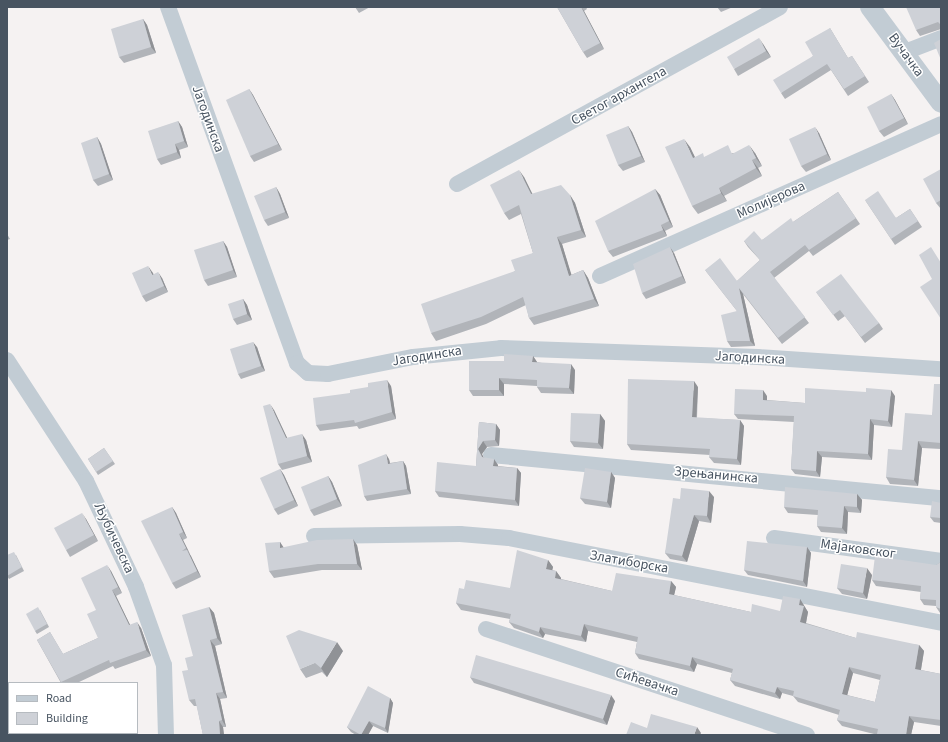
<!DOCTYPE html>
<meta charset="utf-8">
<style>
body{margin:0}
#map{position:relative;width:948px;height:742px;overflow:hidden;background:#f5f2f2;font-family:"Source Sans 3",sans-serif}
div>[style]{position:absolute}
[style*='--x']{left:calc(var(--x)*1px);top:calc(var(--y)*1px);width:calc(var(--w)*1px);rotate:calc(var(--a)*1deg)}
.minor>*{height:16px;margin:-8px;padding:0 8px;transform-origin:8px;border-radius:8px;background:#c2ccd4}
.tertiary>*{height:20px;margin:-10px;padding:0 10px;transform-origin:10px;border-radius:10px;background:#c2ccd4}
.wall>*{inset:0;background:#b1b4b9}
.shaded-wall>*{inset:0;background:#909296}
.building>*{inset:0;background:#ced1d7}
span{translate:-50% -50%;white-space:nowrap;text-align:center;line-height:1.15;-webkit-text-stroke:3px #fff;paint-order:stroke}
.street-label{font-size:14px;color:#485461}
.frame{position:absolute;inset:0;border:8px solid #485461;pointer-events:none}
.legend{position:absolute;left:8px;top:682px;width:130px;height:52px;box-sizing:border-box;background:#fff;border:1px solid #b6bbc0;margin:0;padding:5px 7px;list-style:none;font-size:12px;color:#485461}
.legend li{display:flex;align-items:center;gap:8px;height:20px}
.legend b{width:20px;border:1px solid #b6bbc0}
</style>
<div id="map">
<div class="minor">
<div style="--x:168;--y:7;--w:379;--a:70.1"></div>
<div style="--x:297;--y:363;--w:15;--a:42"></div>
<div style="--x:308;--y:373;--w:20;--a:3"></div>
<div style="--x:328;--y:374;--w:87;--a:-11.3"></div>
<div style="--x:413;--y:357;--w:88;--a:-5.8"></div>
<div style="--x:501;--y:348;--w:257;--a:2"></div>
<div style="--x:758;--y:357;--w:183;--a:3.8"></div>
<div style="--x:905;--y:52;--w:39;--a:-21"></div>
<div style="--x:457;--y:184;--w:368;--a:-28.7"></div>
<div style="--x:600;--y:276;--w:373;--a:-24"></div>
<div style="--x:7;--y:360;--w:145;--a:56.9"></div>
<div style="--x:86;--y:481;--w:117;--a:64.7"></div>
<div style="--x:136;--y:587;--w:83;--a:70.3"></div>
<div style="--x:164;--y:665;--w:70;--a:88.4"></div>
<div style="--x:491;--y:455;--w:452;--a:5.5"></div>
<div style="--x:314;--y:536;--w:146;--a:-0.8"></div>
<div style="--x:460;--y:534;--w:49;--a:4.7"></div>
<div style="--x:509;--y:538;--w:440;--a:11.1"></div>
<div style="--x:774;--y:538;--w:169;--a:7.8"></div>
<div style="--x:486;--y:629;--w:338;--a:18.3"></div>
</div>
<div class="tertiary">
<div style="--x:870;--y:7;--w:119;--a:53.5"></div>
</div>
<div class="wall">
<div style="clip-path:polygon(355px 7px,370px 7px,359px 13px)"></div>
<div style="clip-path:polygon(557px 7px,586px 7px,587px 9px,584px 11px,604px 49px,587px 58px,583px 52px)"></div>
<div style="clip-path:polygon(717px 7px,733px 7px,721px 12px)"></div>
<div style="clip-path:polygon(941px 7px,941px 29px,920px 36px,916px 30px)"></div>
<div style="clip-path:polygon(143px 19px,147px 25px,156px 53px,124px 63px,119px 57px)"></div>
<div style="clip-path:polygon(830px 28px,848px 58px,852px 56px,869px 82px,848px 96px,831px 70px,785px 99px,781px 93px,813px 56px)"></div>
<div style="clip-path:polygon(763px 44px,771px 57px,738px 76px,734px 69px)"></div>
<div style="clip-path:polygon(249px 89px,253px 95px,282px 150px,254px 162px,250px 156px)"></div>
<div style="clip-path:polygon(891px 94px,895px 100px,908px 124px,884px 137px,879px 131px)"></div>
<div style="clip-path:polygon(178px 121px,182px 127px,188px 147px,179px 150px,181px 158px,161px 165px,157px 159px)"></div>
<div style="clip-path:polygon(628px 126px,632px 132px,645px 162px,623px 171px,618px 165px)"></div>
<div style="clip-path:polygon(819px 133px,831px 160px,806px 172px,801px 166px)"></div>
<div style="clip-path:polygon(97px 137px,101px 144px,113px 180px,98px 186px,93px 180px)"></div>
<div style="clip-path:polygon(690px 147px,695px 157px,705px 157px,734px 153px,755px 153px,762px 166px,758px 168px,762px 176px,724px 196px,727px 201px,698px 214px,692px 206px)"></div>
<div style="clip-path:polygon(941px 169px,941px 209px,936px 203px)"></div>
<div style="clip-path:polygon(524px 177px,532px 194px,570px 195px,575px 203px,586px 237px,562px 244px,571px 275px,583px 270px,588px 278px,599px 306px,534px 325px,529px 318px,526px 305px,486px 324px,436px 341px,431px 333px,515px 271px,533px 253px,521px 214px,509px 220px,504px 213px)"></div>
<div style="clip-path:polygon(276px 187px,280px 194px,289px 218px,268px 226px,264px 220px)"></div>
<div style="clip-path:polygon(655px 189px,660px 195px,673px 227px,665px 231px,667px 236px,613px 257px,608px 251px)"></div>
<div style="clip-path:polygon(838px 192px,860px 224px,813px 256px,809px 251px,774px 278px,809px 323px,782px 344px,743px 294px,755px 346px,731px 347px,727px 341px,737px 311px,705px 270px,737px 281px,760px 260px,748px 247px,744px 241px,762px 240px,793px 222px)"></div>
<div style="clip-path:polygon(865px 200px,896px 218px,910px 209px,922px 227px,895px 245px)"></div>
<div style="clip-path:polygon(7px 234px,10px 239px,7px 240px)"></div>
<div style="clip-path:polygon(223px 241px,227px 247px,237px 277px,208px 286px,204px 280px)"></div>
<div style="clip-path:polygon(674px 253px,686px 283px,646px 299px,642px 293px)"></div>
<div style="clip-path:polygon(153px 273px,153px 274px,162px 278px,168px 292px,146px 302px,142px 296px)"></div>
<div style="clip-path:polygon(816px 292px,879px 323px,883px 329px,865px 343px,845px 316px,838px 321px)"></div>
<div style="clip-path:polygon(243px 299px,247px 305px,252px 320px,237px 325px,233px 319px)"></div>
<div style="clip-path:polygon(257px 347px,265px 371px,241px 379px,238px 374px)"></div>
<div style="clip-path:polygon(533px 356px,537px 362px,575px 370px,574px 394px,541px 393px,537px 387px,537px 386px,504px 384px,504px 396px,473px 396px,469px 390px,504px 361px)"></div>
<div style="clip-path:polygon(941px 384px,941px 449px,922px 448px,918px 486px,890px 484px,886px 477px,902px 450px,932px 415px)"></div>
<div style="clip-path:polygon(391px 386px,396px 419px,359px 429px,357px 426px,320px 431px,316px 425px,350px 393px)"></div>
<div style="clip-path:polygon(698px 387px,697px 418px,740px 420px,744px 426px,741px 465px,714px 463px,709px 457px,710px 455px,631px 450px,627px 444px)"></div>
<div style="clip-path:polygon(767px 396px,767px 400px,805px 403px,895px 396px,892px 427px,874px 425px,872px 460px,822px 457px,820px 477px,795px 474px,791px 469px,794px 422px,738px 419px,734px 414px)"></div>
<div style="clip-path:polygon(274px 410px,287px 438px,306px 440px,312px 462px,282px 470px,278px 464px)"></div>
<div style="clip-path:polygon(600px 414px,605px 421px,603px 449px,574px 447px,570px 441px)"></div>
<div style="clip-path:polygon(479px 422px,496px 424px,500px 430px,499px 446px,487px 447px,482px 454px,483px 457px,498px 465px,498px 466px,517px 468px,521px 473px,519px 506px,439px 497px,435px 491px,476px 466px)"></div>
<div style="clip-path:polygon(104px 448px,115px 464px,98px 475px,88px 459px)"></div>
<div style="clip-path:polygon(389px 459px,390px 463px,403px 461px,406px 466px,411px 494px,367px 501px,364px 496px)"></div>
<div style="clip-path:polygon(280px 469px,284px 475px,298px 506px,278px 515px,274px 509px)"></div>
<div style="clip-path:polygon(611px 472px,615px 478px,611px 508px,585px 504px,580px 498px)"></div>
<div style="clip-path:polygon(328px 476px,332px 482px,342px 506px,314px 516px,310px 510px)"></div>
<div style="clip-path:polygon(857px 494px,862px 500px,861px 513px,848px 512px,847px 534px,821px 532px,817px 526px,818px 515px,788px 513px,784px 507px)"></div>
<div style="clip-path:polygon(714px 497px,711px 523px,699px 521px,687px 562px,670px 559px,665px 553px,680px 499px)"></div>
<div style="clip-path:polygon(941px 503px,941px 523px,934px 522px,930px 517px)"></div>
<div style="clip-path:polygon(172px 507px,176px 513px,187px 538px,183px 540px,201px 577px,176px 589px,172px 583px)"></div>
<div style="clip-path:polygon(86px 519px,98px 541px,70px 557px,66px 550px)"></div>
<div style="clip-path:polygon(280px 542px,283px 548px,357px 545px,362px 570px,322px 570px,274px 578px,269px 571px)"></div>
<div style="clip-path:polygon(807px 547px,811px 553px,807px 587px,748px 575px,744px 570px)"></div>
<div style="clip-path:polygon(7px 555px,16px 555px,24px 571px,9px 579px,7px 576px)"></div>
<div style="clip-path:polygon(evenodd,548px 560px,553px 567px,552px 570px,556px 571px,561px 578px,561px 579px,612px 591px,671px 581px,676px 587px,674px 595px,751px 612px,780px 611px,800px 599px,808px 612px,806px 623px,856px 638px,919px 645px,924px 651px,921px 670px,941px 674px,941px 726px,914px 722px,911px 735px,878px 735px,842px 726px,837px 720px,839px 715px,798px 702px,793px 696px,782px 693px,780px 699px,735px 686px,730px 680px,732px 673px,697px 664px,694px 672px,639px 659px,635px 653px,637px 642px,588px 631px,586px 642px,545px 634px,543px 638px,514px 628px,509px 622px,510px 619px,461px 610px,456px 603px,464px 589px,510px 588px,548px 560px,853px 673px,880px 680px,875px 702px,847px 695px,853px 673px)"></div>
<div style="clip-path:polygon(941px 562px,941px 614px,940px 613px,936px 607px,936px 606px,924px 605px,920px 599px,921px 592px,876px 586px,872px 580px,936px 565px)"></div>
<div style="clip-path:polygon(111px 571px,122px 593px,116px 596px,130px 625px,141px 628px,151px 656px,115px 669px,113px 666px,77px 683px,61px 683px,37px 640px,50px 632px,63px 654px,98px 638px,96px 610px)"></div>
<div style="clip-path:polygon(872px 575px,867px 599px,842px 594px,837px 588px)"></div>
<div style="clip-path:polygon(209px 607px,214px 613px,222px 644px,215px 646px,227px 698px,220px 699px,226px 727px,223px 727px,224px 735px,203px 735px,197px 706px,194px 706px,189px 700px,188px 670px,193px 656px)"></div>
<div style="clip-path:polygon(40px 610px,49px 627px,37px 634px,35px 631px)"></div>
<div style="clip-path:polygon(343px 651px,327px 677px,322px 672px,306px 678px,300px 669px)"></div>
<div style="clip-path:polygon(470px 677px,615px 701px,607px 725px,474px 683px)"></div>
<div style="clip-path:polygon(390px 698px,393px 703px,388px 733px,373px 726px,368px 735px,356px 735px,351px 732px,347px 727px)"></div>
</div>
<div class="shaded-wall">
<div style="clip-path:polygon(581px 7px,584px 11px,604px 49px,600px 43px)"></div>
<div style="clip-path:polygon(143px 19px,147px 25px,156px 53px,151px 47px)"></div>
<div style="clip-path:polygon(759px 38px,763px 44px,771px 57px,766px 51px)"></div>
<div style="clip-path:polygon(249px 89px,253px 95px,282px 150px,278px 144px)"></div>
<div style="clip-path:polygon(891px 94px,895px 100px,908px 124px,904px 118px)"></div>
<div style="clip-path:polygon(178px 121px,182px 127px,188px 147px,184px 141px)"></div>
<div style="clip-path:polygon(628px 126px,632px 132px,645px 162px,641px 156px)"></div>
<div style="clip-path:polygon(815px 127px,819px 133px,831px 160px,827px 154px)"></div>
<div style="clip-path:polygon(97px 137px,101px 144px,113px 180px,109px 174px)"></div>
<div style="clip-path:polygon(684px 139px,690px 147px,699px 166px,693px 158px)"></div>
<div style="clip-path:polygon(175px 144px,179px 150px,181px 158px,177px 152px)"></div>
<div style="clip-path:polygon(749px 145px,755px 153px,762px 166px,756px 158px)"></div>
<div style="clip-path:polygon(752px 160px,758px 168px,762px 176px,756px 168px)"></div>
<div style="clip-path:polygon(519px 170px,524px 177px,536px 201px,531px 194px)"></div>
<div style="clip-path:polygon(276px 187px,280px 194px,289px 218px,285px 212px)"></div>
<div style="clip-path:polygon(719px 188px,724px 196px,727px 201px,721px 193px)"></div>
<div style="clip-path:polygon(655px 189px,660px 195px,673px 227px,669px 221px)"></div>
<div style="clip-path:polygon(570px 195px,575px 203px,586px 237px,581px 230px)"></div>
<div style="clip-path:polygon(661px 225px,665px 231px,667px 236px,663px 230px)"></div>
<div style="clip-path:polygon(557px 237px,562px 244px,574px 283px,569px 276px)"></div>
<div style="clip-path:polygon(223px 241px,227px 247px,237px 277px,233px 270px)"></div>
<div style="clip-path:polygon(670px 247px,674px 253px,686px 283px,682px 276px)"></div>
<div style="clip-path:polygon(148px 266px,153px 273px,156px 281px,152px 275px)"></div>
<div style="clip-path:polygon(583px 270px,588px 278px,599px 306px,594px 299px)"></div>
<div style="clip-path:polygon(158px 272px,162px 278px,168px 292px,164px 286px)"></div>
<div style="clip-path:polygon(739px 288px,743px 294px,755px 346px,750px 341px)"></div>
<div style="clip-path:polygon(243px 299px,247px 305px,252px 320px,247px 314px)"></div>
<div style="clip-path:polygon(253px 342px,257px 347px,265px 371px,261px 366px)"></div>
<div style="clip-path:polygon(533px 356px,537px 362px,537px 368px,532px 362px)"></div>
<div style="clip-path:polygon(571px 364px,575px 370px,574px 394px,569px 388px)"></div>
<div style="clip-path:polygon(499px 378px,504px 384px,504px 396px,499px 390px)"></div>
<div style="clip-path:polygon(387px 380px,391px 386px,396px 419px,392px 412px)"></div>
<div style="clip-path:polygon(694px 381px,698px 387px,696px 423px,692px 417px)"></div>
<div style="clip-path:polygon(763px 390px,767px 396px,767px 406px,763px 400px)"></div>
<div style="clip-path:polygon(891px 390px,895px 396px,892px 427px,888px 421px)"></div>
<div style="clip-path:polygon(270px 404px,274px 410px,290px 444px,286px 438px)"></div>
<div style="clip-path:polygon(600px 414px,605px 421px,603px 449px,598px 443px)"></div>
<div style="clip-path:polygon(870px 419px,874px 425px,872px 460px,868px 454px)"></div>
<div style="clip-path:polygon(740px 420px,744px 426px,741px 465px,737px 459px)"></div>
<div style="clip-path:polygon(496px 424px,500px 430px,499px 446px,495px 440px)"></div>
<div style="clip-path:polygon(302px 434px,306px 440px,312px 462px,307px 456px)"></div>
<div style="clip-path:polygon(483px 441px,487px 447px,482px 454px,486px 463px,482px 457px,478px 449px)"></div>
<div style="clip-path:polygon(918px 441px,922px 448px,918px 486px,914px 480px)"></div>
<div style="clip-path:polygon(817px 451px,822px 457px,820px 477px,816px 471px)"></div>
<div style="clip-path:polygon(386px 454px,389px 459px,391px 469px,388px 464px)"></div>
<div style="clip-path:polygon(494px 459px,498px 465px,497px 472px,493px 466px)"></div>
<div style="clip-path:polygon(403px 461px,406px 466px,411px 494px,407px 489px)"></div>
<div style="clip-path:polygon(517px 468px,521px 473px,519px 506px,515px 500px)"></div>
<div style="clip-path:polygon(280px 469px,284px 475px,298px 506px,294px 500px)"></div>
<div style="clip-path:polygon(611px 472px,615px 478px,611px 508px,607px 502px)"></div>
<div style="clip-path:polygon(328px 476px,332px 482px,342px 506px,337px 499px)"></div>
<div style="clip-path:polygon(709px 491px,714px 497px,711px 523px,707px 516px)"></div>
<div style="clip-path:polygon(857px 494px,862px 500px,861px 513px,857px 507px)"></div>
<div style="clip-path:polygon(844px 506px,848px 512px,847px 534px,842px 528px)"></div>
<div style="clip-path:polygon(172px 507px,176px 513px,187px 538px,183px 532px)"></div>
<div style="clip-path:polygon(82px 513px,86px 519px,98px 541px,94px 535px)"></div>
<div style="clip-path:polygon(694px 515px,699px 521px,687px 562px,682px 556px)"></div>
<div style="clip-path:polygon(179px 534px,183px 540px,190px 554px,186px 548px)"></div>
<div style="clip-path:polygon(353px 539px,357px 545px,362px 570px,357px 564px)"></div>
<div style="clip-path:polygon(280px 542px,284px 548px,280px 548px)"></div>
<div style="clip-path:polygon(807px 547px,811px 553px,807px 587px,803px 581px)"></div>
<div style="clip-path:polygon(187px 550px,191px 556px,201px 577px,197px 571px)"></div>
<div style="clip-path:polygon(548px 560px,553px 567px,551px 576px,546px 569px)"></div>
<div style="clip-path:polygon(107px 565px,111px 571px,122px 593px,118px 587px)"></div>
<div style="clip-path:polygon(867px 568px,872px 575px,867px 599px,863px 593px)"></div>
<div style="clip-path:polygon(556px 571px,561px 578px,560px 584px,555px 578px)"></div>
<div style="clip-path:polygon(671px 581px,676px 587px,673px 600px,669px 594px)"></div>
<div style="clip-path:polygon(112px 590px,116px 596px,133px 631px,129px 625px)"></div>
<div style="clip-path:polygon(800px 599px,808px 612px,805px 628px,800px 622px,799px 605px)"></div>
<div style="clip-path:polygon(209px 607px,214px 613px,222px 644px,217px 638px)"></div>
<div style="clip-path:polygon(137px 622px,141px 628px,151px 656px,146px 650px)"></div>
<div style="clip-path:polygon(584px 624px,588px 631px,586px 642px,581px 636px)"></div>
<div style="clip-path:polygon(540px 627px,545px 634px,543px 638px,539px 632px)"></div>
<div style="clip-path:polygon(210px 640px,215px 646px,227px 698px,223px 692px)"></div>
<div style="clip-path:polygon(337px 642px,343px 651px,327px 677px,321px 668px)"></div>
<div style="clip-path:polygon(919px 645px,924px 651px,920px 675px,915px 669px)"></div>
<div style="clip-path:polygon(692px 657px,697px 664px,694px 672px,690px 666px)"></div>
<div style="clip-path:polygon(849px 667px,853px 673px,846px 700px,842px 694px)"></div>
<div style="clip-path:polygon(777px 687px,782px 693px,780px 699px,775px 693px)"></div>
<div style="clip-path:polygon(216px 693px,220px 699px,226px 727px,222px 720px)"></div>
<div style="clip-path:polygon(611px 695px,615px 701px,607px 725px,603px 719px)"></div>
<div style="clip-path:polygon(390px 698px,393px 703px,388px 733px,385px 728px)"></div>
<div style="clip-path:polygon(909px 716px,914px 722px,911px 735px,906px 735px)"></div>
<div style="clip-path:polygon(219px 721px,223px 727px,224px 735px,220px 735px)"></div>
<div style="clip-path:polygon(369px 721px,373px 726px,368px 735px,361px 735px)"></div>
<div style="clip-path:polygon(697px 727px,701px 733px,700px 735px,694px 735px)"></div>
</div>
<div class="building">
<div style="clip-path:polygon(557px 7px,581px 7px,600px 43px,583px 52px)"></div>
<div style="clip-path:polygon(906px 7px,941px 7px,941px 25px,938px 22px,916px 30px)"></div>
<div style="clip-path:polygon(143px 19px,151px 47px,119px 57px,111px 29px)"></div>
<div style="clip-path:polygon(830px 28px,848px 58px,852px 56px,865px 76px,844px 89px,827px 64px,781px 93px,773px 80px,813px 56px,805px 42px)"></div>
<div style="clip-path:polygon(759px 38px,766px 51px,734px 69px,727px 57px)"></div>
<div style="clip-path:polygon(941px 39px,941px 60px,934px 43px)"></div>
<div style="clip-path:polygon(249px 89px,278px 144px,250px 156px,226px 100px)"></div>
<div style="clip-path:polygon(891px 94px,904px 118px,879px 131px,867px 107px)"></div>
<div style="clip-path:polygon(178px 121px,184px 141px,175px 144px,177px 152px,157px 159px,148px 131px)"></div>
<div style="clip-path:polygon(628px 126px,641px 156px,618px 165px,606px 135px)"></div>
<div style="clip-path:polygon(815px 127px,827px 154px,801px 166px,789px 139px)"></div>
<div style="clip-path:polygon(97px 137px,109px 174px,93px 180px,81px 143px)"></div>
<div style="clip-path:polygon(684px 139px,693px 158px,703px 153px,704px 157px,728px 145px,732px 154px,749px 145px,756px 158px,752px 160px,756px 168px,719px 188px,721px 193px,692px 206px,665px 147px)"></div>
<div style="clip-path:polygon(941px 169px,941px 200px,936px 203px,923px 179px)"></div>
<div style="clip-path:polygon(519px 170px,531px 194px,561px 185px,570px 195px,581px 230px,557px 237px,569px 276px,583px 270px,594px 299px,529px 318px,523px 297px,481px 317px,431px 333px,421px 304px,515px 271px,511px 260px,533px 253px,519px 205px,504px 213px,490px 185px)"></div>
<div style="clip-path:polygon(276px 187px,285px 212px,264px 220px,254px 196px)"></div>
<div style="clip-path:polygon(655px 189px,669px 221px,661px 225px,663px 230px,608px 251px,595px 221px)"></div>
<div style="clip-path:polygon(878px 191px,896px 218px,910px 209px,918px 221px,891px 239px,865px 200px)"></div>
<div style="clip-path:polygon(838px 192px,856px 218px,809px 250px,805px 245px,770px 272px,805px 317px,778px 338px,739px 288px,750px 341px,727px 341px,721px 315px,737px 311px,705px 270px,720px 258px,737px 281px,760px 260px,744px 241px,754px 231px,762px 240px,791px 218px,793px 222px)"></div>
<div style="clip-path:polygon(223px 241px,233px 270px,204px 280px,194px 250px)"></div>
<div style="clip-path:polygon(670px 247px,682px 276px,642px 293px,633px 264px)"></div>
<div style="clip-path:polygon(931px 247px,941px 263px,941px 319px,920px 287px,932px 279px,919px 255px)"></div>
<div style="clip-path:polygon(148px 266px,152px 275px,158px 272px,164px 286px,142px 296px,132px 273px)"></div>
<div style="clip-path:polygon(841px 274px,879px 323px,861px 337px,840px 310px,833px 315px,816px 292px)"></div>
<div style="clip-path:polygon(243px 299px,247px 314px,233px 319px,228px 304px)"></div>
<div style="clip-path:polygon(253px 342px,261px 366px,238px 374px,230px 349px)"></div>
<div style="clip-path:polygon(504px 354px,533px 356px,532px 362px,571px 364px,569px 388px,537px 387px,537px 380px,499px 378px,499px 390px,469px 390px,469px 361px,504px 361px)"></div>
<div style="clip-path:polygon(628px 379px,694px 381px,692px 417px,740px 420px,737px 459px,709px 457px,710px 449px,627px 444px)"></div>
<div style="clip-path:polygon(387px 380px,392px 412px,355px 423px,354px 420px,316px 425px,313px 398px,350px 393px,350px 390px,368px 387px,368px 383px)"></div>
<div style="clip-path:polygon(934px 384px,941px 384px,941px 443px,918px 441px,914px 480px,886px 477px,888px 449px,902px 450px,905px 413px,932px 415px)"></div>
<div style="clip-path:polygon(805px 388px,866px 392px,866px 388px,891px 390px,888px 421px,870px 419px,868px 454px,817px 451px,816px 471px,791px 469px,794px 416px,734px 414px,735px 389px,763px 390px,763px 400px,805px 403px)"></div>
<div style="clip-path:polygon(270px 404px,286px 438px,302px 434px,307px 456px,278px 464px,263px 406px)"></div>
<div style="clip-path:polygon(571px 413px,600px 414px,598px 443px,570px 441px)"></div>
<div style="clip-path:polygon(479px 422px,496px 424px,495px 440px,483px 441px,478px 449px,482px 457px,494px 459px,493px 466px,517px 468px,515px 500px,435px 491px,437px 462px,476px 466px)"></div>
<div style="clip-path:polygon(104px 448px,113px 461px,96px 472px,88px 459px)"></div>
<div style="clip-path:polygon(386px 454px,388px 464px,403px 461px,407px 489px,364px 496px,358px 465px)"></div>
<div style="clip-path:polygon(585px 468px,611px 472px,607px 502px,580px 498px)"></div>
<div style="clip-path:polygon(280px 469px,294px 500px,274px 509px,260px 478px)"></div>
<div style="clip-path:polygon(328px 476px,337px 499px,310px 510px,301px 487px)"></div>
<div style="clip-path:polygon(785px 487px,857px 494px,857px 507px,844px 506px,842px 528px,817px 526px,818px 510px,784px 507px)"></div>
<div style="clip-path:polygon(681px 488px,709px 491px,707px 516px,694px 515px,682px 556px,665px 553px,673px 498px,680px 499px)"></div>
<div style="clip-path:polygon(932px 501px,941px 503px,941px 518px,930px 517px)"></div>
<div style="clip-path:polygon(172px 507px,183px 532px,179px 534px,186px 548px,182px 551px,187px 550px,197px 571px,172px 583px,141px 521px)"></div>
<div style="clip-path:polygon(82px 513px,94px 535px,66px 550px,54px 528px)"></div>
<div style="clip-path:polygon(941px 533px,941px 548px,940px 546px)"></div>
<div style="clip-path:polygon(353px 539px,357px 564px,318px 564px,269px 571px,265px 543px,280px 542px,280px 548px,317px 540px)"></div>
<div style="clip-path:polygon(747px 541px,807px 547px,803px 581px,744px 570px)"></div>
<div style="clip-path:polygon(evenodd,517px 550px,548px 560px,546px 569px,556px 571px,555px 578px,612px 591px,616px 573px,671px 581px,669px 594px,751px 612px,752px 604px,780px 611px,783px 596px,800px 599px,799px 605px,804px 606px,800px 622px,856px 638px,857px 632px,919px 645px,915px 669px,941px 674px,941px 720px,909px 716px,906px 735px,884px 735px,877px 734px,878px 729px,837px 720px,840px 710px,793px 696px,794px 691px,777px 687px,775px 693px,730px 680px,733px 669px,692px 657px,690px 666px,635px 653px,638px 637px,584px 624px,581px 636px,540px 627px,539px 632px,509px 622px,511px 614px,456px 603px,459px 588px,464px 589px,466px 580px,510px 588px,517px 550px,849px 667px,881px 675px,875px 702px,842px 694px,849px 667px)"></div>
<div style="clip-path:polygon(14px 552px,22px 567px,7px 576px,7px 555px)"></div>
<div style="clip-path:polygon(875px 556px,936px 565px,941px 562px,941px 609px,936px 607px,936px 600px,920px 599px,921px 586px,872px 580px)"></div>
<div style="clip-path:polygon(841px 564px,867px 568px,863px 593px,837px 588px)"></div>
<div style="clip-path:polygon(107px 565px,118px 587px,112px 590px,129px 625px,137px 622px,146px 650px,110px 663px,109px 660px,61px 682px,37px 640px,50px 632px,63px 654px,98px 638px,87px 614px,96px 610px,81px 578px)"></div>
<div style="clip-path:polygon(38px 607px,47px 624px,35px 631px,26px 614px)"></div>
<div style="clip-path:polygon(209px 607px,217px 638px,210px 640px,223px 692px,216px 693px,222px 720px,219px 721px,220px 735px,203px 735px,195px 699px,189px 700px,182px 671px,188px 670px,185px 658px,193px 656px,182px 615px)"></div>
<div style="clip-path:polygon(299px 630px,337px 642px,321px 668px,315px 663px,300px 669px,286px 636px)"></div>
<div style="clip-path:polygon(476px 655px,611px 695px,603px 719px,470px 677px)"></div>
<div style="clip-path:polygon(368px 686px,390px 698px,385px 728px,369px 721px,361px 735px,347px 727px)"></div>
<div style="clip-path:polygon(651px 714px,697px 727px,694px 735px,626px 735px,631px 722px,647px 728px)"></div>
</div>
<div class="street-label">
<span style="left:906px;top:55px;rotate:54deg">Вучачка</span>
<span style="left:619px;top:96px;rotate:-29deg">Светог архангела</span>
<span style="left:208px;top:119px;rotate:70deg">Јагодинска</span>
<span style="left:771px;top:200px;rotate:-24deg">Молијерова</span>
<span style="left:427px;top:356px;rotate:-9deg">Јагодинска</span>
<span style="left:750px;top:358px;rotate:3deg">Јагодинска</span>
<span style="left:716px;top:475px;rotate:5deg">Зрењанинска</span>
<span style="left:114px;top:538px;rotate:65deg">Љубичевска</span>
<span style="left:858px;top:549px;rotate:8deg">Мајаковског</span>
<span style="left:629px;top:562px;rotate:10deg">Златиборска</span>
<span style="left:647px;top:682px;rotate:18deg">Сићевачка</span>
</div>
<div class="frame"></div>
<ul class="legend">
<li><b style="height:5px;background:#c2ccd4"></b>Road</li>
<li><b style="height:11px;background:#ced1d7"></b>Building</li>
</ul>
</div>
